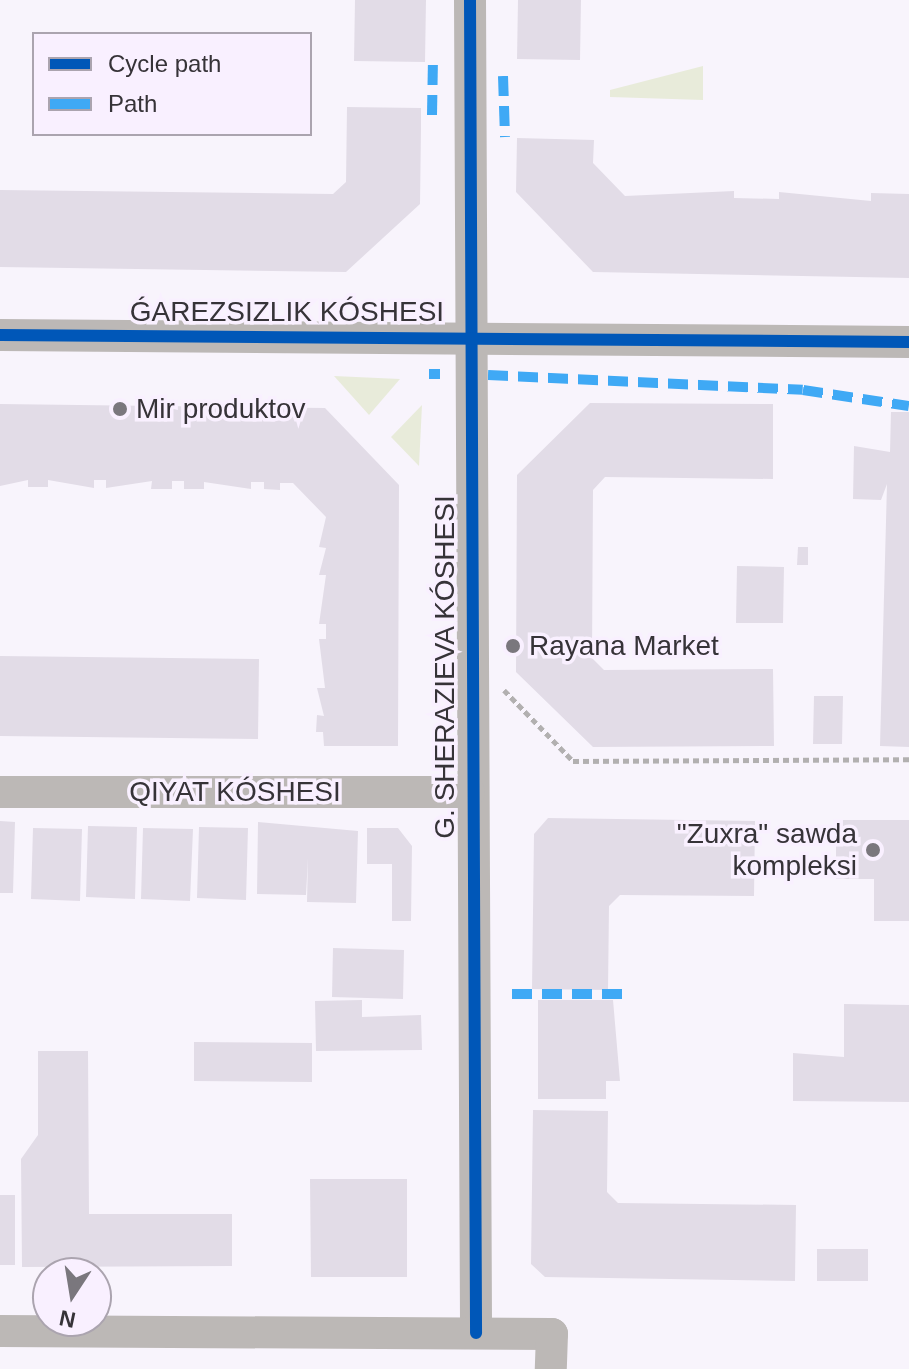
<!DOCTYPE html>
<meta charset="utf-8">
<style>
body{margin:0}
#map{position:relative;width:909px;height:1369px;overflow:hidden;background:#f8f4fc;font-family:Arial,sans-serif}
div>[style]{position:absolute}
[style*='--x']{left:calc(var(--x)*1px);top:calc(var(--y)*1px);width:calc(var(--w)*1px);rotate:calc(var(--a)*1deg)}
.green>*{inset:0;background:#e8ebda}
.building>*{inset:0;background:#e2dce7}
.path>*{height:5px;margin-top:-2.5px;transform-origin:0;background:repeating-linear-gradient(90deg,#b2b0b0 0 6px,transparent 0 10px)}
.street>*{height:32px;margin:-16px;padding:0 16px;transform-origin:16px;border-radius:16px;background:#bcb8b6}
.quiet>*{height:10px;margin-top:-5px;transform-origin:0;background:repeating-linear-gradient(90deg,#3fa9f5 0 20px,transparent 0 30px)}
.cycleway>*{height:12px;margin:-6px;padding:0 6px;transform-origin:6px;border-radius:6px;background:#0057b8}
.dots>*{width:22px;height:22px;translate:-50% -50%;box-sizing:border-box;border:4px solid #f9f0ff;border-radius:50%}
span{translate:-50% -50%;white-space:nowrap;text-align:center;line-height:1.15;-webkit-text-stroke:7px #f9f0ff;paint-order:stroke}
.street-label{font-size:28px;color:#363338}
.poi-label{font-size:28px;color:#363338}
.left{translate:0 -50%;text-align:left}
.right{translate:-100% -50%;text-align:right}
.legend{position:absolute;left:32px;top:32px;width:280px;height:104px;box-sizing:border-box;background:#f9f0ff;border:2px solid #aba4af;margin:0;padding:10px 14px;list-style:none;font-size:24px;color:#363338}
.legend li{display:flex;align-items:center;gap:16px;height:40px}
.legend b{width:40px;border:2px solid #aba4af}
.north{position:absolute;left:32px;top:1257px;width:80px;height:80px;box-sizing:border-box;background:#f9f0ff;border:2px solid #aba4af;border-radius:50%;rotate:192deg;font-size:22px;font-weight:700;line-height:32px;text-align:center;color:#363338}
.north::after{content:'';display:block;margin:auto;width:28px;height:36px;background:#7a777d;clip-path:polygon(50% 0,100% 100%,50% 72%,0 100%)}
</style>
<div id="map">
<div class="green">
<div style="clip-path:polygon(703px 66px,703px 100px,610px 97px,610px 90px)"></div>
<div style="clip-path:polygon(334px 376px,400px 379px,369px 415px)"></div>
<div style="clip-path:polygon(422px 405px,419px 466px,391px 437px)"></div>
</div>
<div class="building">
<div style="clip-path:polygon(355px 0,426px 0,425px 62px,354px 61px)"></div>
<div style="clip-path:polygon(518px 0,581px 0,580px 60px,517px 59px)"></div>
<div style="clip-path:polygon(347px 107px,421px 108px,421px 128px,420px 204px,346px 272px,0 267px,0 190px,333px 194px,346px 182px)"></div>
<div style="clip-path:polygon(517px 138px,594px 140px,593px 163px,625px 196px,734px 191px,734px 198px,779px 199px,779px 192px,871px 201px,871px 193px,909px 194px,909px 278px,593px 272px,516px 192px)"></div>
<div style="clip-path:polygon(590px 403px,773px 404px,773px 479px,605px 477px,593px 490px,592px 658px,604px 670px,773px 669px,774px 746px,593px 747px,516px 672px,517px 475px)"></div>
<div style="clip-path:polygon(0 404px,325px 408px,399px 485px,398px 746px,324px 746px,323px 732px,316px 732px,317px 715px,324px 716px,317px 688px,325px 688px,319px 639px,326px 639px,326px 624px,319px 624px,326px 575px,319px 575px,326px 548px,319px 547px,326px 517px,293px 483px,280px 483px,280px 490px,264px 489px,264px 482px,251px 482px,251px 489px,204px 482px,204px 489px,184px 489px,184px 481px,172px 481px,172px 489px,151px 489px,152px 481px,106px 488px,106px 480px,94px 480px,94px 488px,48px 480px,48px 487px,28px 487px,28px 480px,0 486px)"></div>
<div style="clip-path:polygon(891px 412px,909px 412px,909px 747px,880px 746px,887px 484px,881px 500px,853px 499px,854px 446px,890px 452px)"></div>
<div style="clip-path:polygon(798px 547px,808px 547px,808px 565px,797px 565px)"></div>
<div style="clip-path:polygon(737px 566px,784px 567px,783px 623px,736px 623px)"></div>
<div style="clip-path:polygon(0 656px,259px 659px,258px 739px,0 736px)"></div>
<div style="clip-path:polygon(814px 696px,843px 696px,842px 744px,813px 744px)"></div>
<div style="clip-path:polygon(548px 818px,755px 821px,754px 896px,620px 895px,609px 906px,608px 990px,532px 989px,534px 834px)"></div>
<div style="clip-path:polygon(836px 820px,909px 820px,909px 921px,874px 921px,874px 879px,836px 879px)"></div>
<div style="clip-path:polygon(0 821px,15px 822px,13px 893px,0 893px)"></div>
<div style="clip-path:polygon(258px 822px,358px 831px,356px 903px,307px 902px,308px 858px,306px 895px,257px 894px)"></div>
<div style="clip-path:polygon(88px 826px,137px 827px,135px 899px,86px 897px)"></div>
<div style="clip-path:polygon(199px 827px,248px 828px,246px 900px,197px 898px)"></div>
<div style="clip-path:polygon(33px 828px,82px 829px,80px 901px,31px 899px)"></div>
<div style="clip-path:polygon(143px 828px,193px 829px,190px 901px,141px 899px)"></div>
<div style="clip-path:polygon(367px 828px,398px 828px,412px 846px,411px 921px,392px 921px,392px 864px,367px 864px)"></div>
<div style="clip-path:polygon(333px 948px,404px 950px,403px 999px,332px 997px)"></div>
<div style="clip-path:polygon(362px 1000px,362px 1017px,421px 1015px,422px 1050px,316px 1051px,315px 1001px)"></div>
<div style="clip-path:polygon(538px 1000px,613px 1000px,620px 1081px,606px 1081px,606px 1099px,538px 1099px)"></div>
<div style="clip-path:polygon(844px 1004px,909px 1005px,909px 1102px,793px 1101px,793px 1053px,844px 1057px)"></div>
<div style="clip-path:polygon(194px 1042px,312px 1043px,312px 1082px,194px 1081px)"></div>
<div style="clip-path:polygon(38px 1051px,88px 1051px,89px 1214px,232px 1214px,232px 1266px,22px 1267px,21px 1159px,38px 1135px)"></div>
<div style="clip-path:polygon(533px 1110px,608px 1111px,607px 1192px,618px 1203px,796px 1205px,795px 1281px,545px 1277px,531px 1264px)"></div>
<div style="clip-path:polygon(310px 1179px,407px 1179px,407px 1277px,311px 1277px)"></div>
<div style="clip-path:polygon(0 1195px,15px 1195px,15px 1265px,0 1265px)"></div>
<div style="clip-path:polygon(817px 1249px,868px 1249px,868px 1281px,817px 1281px)"></div>
</div>
<div class="path">
<div style="--x:504;--y:690;--w:99;--a:45.8"></div>
<div style="--x:573;--y:761;--w:336;--a:-0.3"></div>
</div>
<div class="street">
<div style="--x:470;--y:0;--w:1333;--a:89.74"></div>
<div style="--x:0;--y:335;--w:909;--a:0.44"></div>
<div style="--x:0;--y:792;--w:469;--a:0"></div>
<div style="--x:0;--y:1331;--w:552;--a:0.31"></div>
<div style="--x:552;--y:1334;--w:35;--a:92"></div>
</div>
<div class="quiet">
<div style="--x:503;--y:76;--w:61;--a:88.1"></div>
<div style="--x:432;--y:115;--w:57;--a:-89"></div>
<div style="--x:429;--y:374;--w:11;--a:0"></div>
<div style="--x:488;--y:375;--w:315;--a:2.7"></div>
<div style="--x:803;--y:390;--w:107;--a:8.6"></div>
<div style="--x:512;--y:994;--w:119;--a:0"></div>
</div>
<div class="cycleway">
<div style="--x:470;--y:0;--w:1333;--a:89.74"></div>
<div style="--x:0;--y:335;--w:909;--a:0.44"></div>
</div>
<div class="dots">
<div style="left:120px;top:409px;background:#7a777d"></div>
<div style="left:513px;top:646px;background:#7a777d"></div>
<div style="left:873px;top:850px;background:#7a777d"></div>
</div>
<div class="street-label">
<span style="left:287px;top:312px">ǴAREZSIZLIK KÓSHESI</span>
<span style="left:445px;top:667px;rotate:-90deg">G. SHERAZIEVA KÓSHESI</span>
<span style="left:235px;top:792px">QIYAT KÓSHESI</span>
</div>
<div class="poi-label">
<span class="left" style="left:136px;top:409px">Mir produktov</span>
<span class="left" style="left:529px;top:646px">Rayana Market</span>
<span class="right" style="left:857px;top:850px">"Zuxra" sawda<br>kompleksi</span>
</div>
<ul class="legend">
<li><b style="height:10px;background:#0057b8"></b>Cycle path</li>
<li><b style="height:10px;background:#3fa9f5"></b>Path</li>
</ul>
<div class="north">N</div>
</div>
